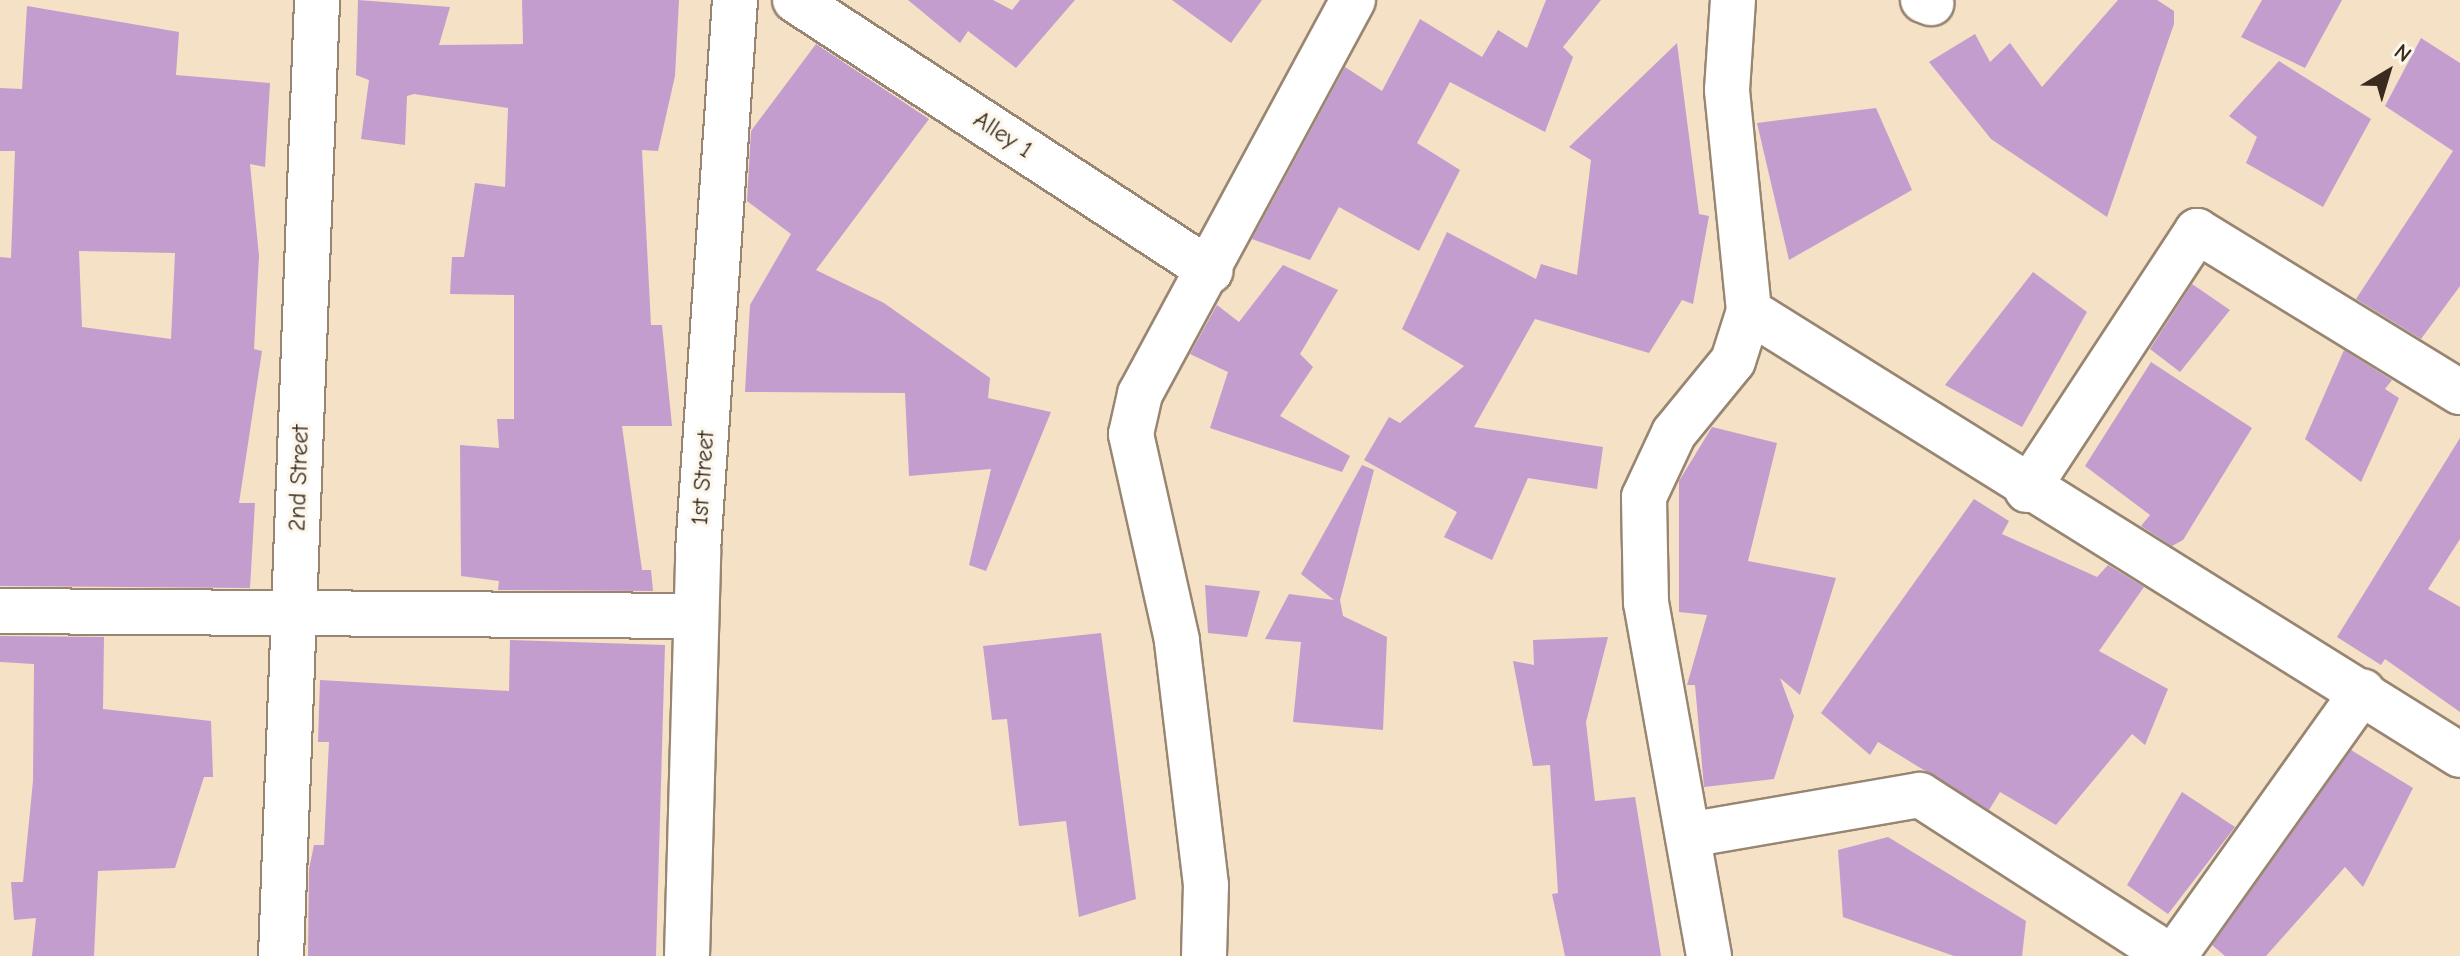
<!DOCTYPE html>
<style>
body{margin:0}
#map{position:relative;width:2460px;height:956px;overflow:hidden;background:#f4e1c6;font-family:"Comic Neue",sans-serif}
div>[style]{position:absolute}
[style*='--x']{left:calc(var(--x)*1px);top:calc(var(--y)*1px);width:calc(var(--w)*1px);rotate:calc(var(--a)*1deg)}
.building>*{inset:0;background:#c39dce}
.roads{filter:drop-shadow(2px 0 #988672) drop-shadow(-2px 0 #988672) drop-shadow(0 2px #988672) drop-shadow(0 -2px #988672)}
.minor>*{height:44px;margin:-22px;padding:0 22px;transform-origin:22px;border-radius:22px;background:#fff}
span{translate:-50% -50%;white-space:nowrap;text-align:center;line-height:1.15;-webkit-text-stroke:7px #fbf7ec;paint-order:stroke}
.street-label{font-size:24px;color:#3b2a1e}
.north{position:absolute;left:2348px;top:32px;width:80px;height:80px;-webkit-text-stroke:6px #fbf7ec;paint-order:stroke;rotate:38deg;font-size:22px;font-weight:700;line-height:32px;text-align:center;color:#3b2a1e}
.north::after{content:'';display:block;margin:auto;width:28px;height:36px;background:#3b2a1e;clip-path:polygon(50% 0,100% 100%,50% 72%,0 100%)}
</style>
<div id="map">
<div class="building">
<div style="clip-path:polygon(358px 0,450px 7px,439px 45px,523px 44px,522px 0,679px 0,675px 76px,658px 151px,642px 150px,651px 325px,662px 325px,672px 426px,622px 426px,642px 570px,651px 570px,653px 591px,498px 590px,499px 581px,461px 576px,460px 445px,499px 448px,497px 419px,514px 419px,514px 295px,450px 294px,452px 257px,464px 257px,475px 183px,505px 187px,508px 108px,414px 94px,407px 96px,405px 145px,361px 139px,369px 80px,356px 75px)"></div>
<div style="clip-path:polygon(908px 0,993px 0,1012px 10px,1020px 0,1075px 0,1016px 68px,968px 31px,960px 43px)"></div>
<div style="clip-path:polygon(1172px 0,1262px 0,1231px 43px)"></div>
<div style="clip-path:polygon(1546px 0,1601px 0,1563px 47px,1573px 57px,1545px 132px,1450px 82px,1417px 143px,1460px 170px,1419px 251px,1339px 207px,1310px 260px,1252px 239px,1345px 67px,1382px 91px,1420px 19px,1482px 57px,1498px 30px,1527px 48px)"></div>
<div style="clip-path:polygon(2118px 0,2157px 0,2174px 11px,2174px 24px,2107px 217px,1991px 139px,1929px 62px,1975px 34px,1990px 62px,2010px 43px,2042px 87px)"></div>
<div style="clip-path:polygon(2262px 0,2342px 0,2305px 68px,2241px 37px)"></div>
<div style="clip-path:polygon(evenodd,27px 6px,179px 32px,176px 75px,270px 83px,265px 167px,250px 164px,259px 256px,254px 349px,262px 351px,239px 503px,255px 503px,250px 588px,0 586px,0 257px,11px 258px,15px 151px,0 151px,0 88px,22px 89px,27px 6px,79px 251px,175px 253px,171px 339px,82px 327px,79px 251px)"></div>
<div style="clip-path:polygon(2421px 38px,2460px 63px,2460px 286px,2421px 339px,2356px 299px,2453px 151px,2385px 106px)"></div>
<div style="clip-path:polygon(1677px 43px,1699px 214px,1709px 216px,1693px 304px,1682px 300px,1649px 353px,1535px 319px,1474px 427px,1603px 447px,1597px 489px,1528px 478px,1492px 560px,1444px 537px,1457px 512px,1364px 460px,1389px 417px,1400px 423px,1464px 366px,1402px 329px,1447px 232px,1536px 279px,1541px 264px,1577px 275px,1591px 160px,1569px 147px)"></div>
<div style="clip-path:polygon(816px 44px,929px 119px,816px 270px,884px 303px,990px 378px,988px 398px,1051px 412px,986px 571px,969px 565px,991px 469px,909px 476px,905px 393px,745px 392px,750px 305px,791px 234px,747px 201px,751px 131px)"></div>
<div style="clip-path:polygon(2279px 61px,2371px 119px,2323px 207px,2246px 163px,2257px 137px,2229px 116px)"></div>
<div style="clip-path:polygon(1876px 108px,1912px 190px,1789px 260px,1757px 123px)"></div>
<div style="clip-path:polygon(1283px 265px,1338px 290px,1300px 354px,1313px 367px,1280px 416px,1350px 456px,1342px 472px,1210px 428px,1228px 372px,1190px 354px,1217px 305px,1239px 322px)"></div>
<div style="clip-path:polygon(2033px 272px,2087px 312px,2022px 427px,1945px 385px)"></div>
<div style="clip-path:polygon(2192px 284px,2230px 310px,2180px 372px,2150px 349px)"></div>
<div style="clip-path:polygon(2344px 350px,2392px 380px,2385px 389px,2399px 398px,2361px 482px,2305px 439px)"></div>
<div style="clip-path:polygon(2151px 362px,2252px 428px,2183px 540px,2172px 546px,2141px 526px,2150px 515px,2085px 466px)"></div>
<div style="clip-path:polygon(1712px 427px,1777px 443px,1748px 561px,1836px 578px,1800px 695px,1780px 678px,1794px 716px,1774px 779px,1704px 787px,1695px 685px,1687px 685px,1707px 615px,1679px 612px,1679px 481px)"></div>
<div style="clip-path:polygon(2460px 438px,2460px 539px,2428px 589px,2460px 607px,2460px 712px,2385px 659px,2381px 665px,2337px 637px)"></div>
<div style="clip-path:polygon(1362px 465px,1374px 470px,1340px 600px,1343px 616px,1387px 637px,1383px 730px,1293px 722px,1301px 642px,1265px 639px,1289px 594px,1334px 600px,1301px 574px)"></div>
<div style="clip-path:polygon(1974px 499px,2009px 521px,2002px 534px,2097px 577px,2108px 565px,2144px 587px,2099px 651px,2168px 689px,2145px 745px,2132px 734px,2056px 825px,2000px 792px,1989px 810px,1878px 742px,1870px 755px,1821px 713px)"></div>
<div style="clip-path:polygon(1205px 585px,1260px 591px,1247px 637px,1208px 633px)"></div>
<div style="clip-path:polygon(1101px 633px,1136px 899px,1079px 917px,1066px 821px,1019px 826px,1007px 719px,992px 720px,983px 646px)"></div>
<div style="clip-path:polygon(0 636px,104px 637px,103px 709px,211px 721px,213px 777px,204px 777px,175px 868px,98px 871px,94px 956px,32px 956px,36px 918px,14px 920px,11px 882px,23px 882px,33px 781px,34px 664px,0 662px)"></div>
<div style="clip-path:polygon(1608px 637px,1586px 722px,1595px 801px,1635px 797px,1661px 956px,1565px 956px,1552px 894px,1558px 893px,1550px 765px,1533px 766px,1513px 661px,1534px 665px,1533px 640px)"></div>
<div style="clip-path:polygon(510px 640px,665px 645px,656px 956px,308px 956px,309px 869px,314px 845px,324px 845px,329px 742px,318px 742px,320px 680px,509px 691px)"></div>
<div style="clip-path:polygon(2351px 750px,2413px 788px,2363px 887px,2345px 867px,2266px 956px,2225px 956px,2212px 945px)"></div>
<div style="clip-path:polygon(2182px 792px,2235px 827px,2168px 914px,2127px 885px)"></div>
<div style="clip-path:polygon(1888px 837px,2026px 921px,2022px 956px,1954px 956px,1843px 917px,1838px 850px)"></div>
</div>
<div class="roads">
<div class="minor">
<div style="--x:795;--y:0;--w:496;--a:33.1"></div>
<div style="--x:1923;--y:0;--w:9;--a:21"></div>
<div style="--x:1749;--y:311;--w:838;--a:31.98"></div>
<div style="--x:2027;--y:490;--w:310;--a:-56.7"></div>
<div style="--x:2197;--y:231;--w:308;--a:31.5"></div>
<div style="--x:0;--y:611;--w:696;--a:0.41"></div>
<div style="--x:1688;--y:835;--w:235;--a:-9.8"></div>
<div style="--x:1920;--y:795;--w:297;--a:32.8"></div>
<div style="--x:281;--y:956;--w:957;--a:-87.84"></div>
<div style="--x:687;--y:956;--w:405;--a:-88.4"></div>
<div style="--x:698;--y:551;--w:552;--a:-86.16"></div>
<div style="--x:1204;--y:956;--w:71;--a:-88.4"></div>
<div style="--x:1206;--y:885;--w:247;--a:-96.8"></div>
<div style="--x:1177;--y:640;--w:211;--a:-102.6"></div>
<div style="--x:1131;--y:434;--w:41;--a:-77.3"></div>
<div style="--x:1140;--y:394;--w:448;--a:-61.6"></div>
<div style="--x:1709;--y:956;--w:359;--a:-100.1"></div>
<div style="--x:1646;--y:603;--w:106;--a:-91.1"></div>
<div style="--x:1644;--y:497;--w:71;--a:-64.9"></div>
<div style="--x:1674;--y:433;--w:93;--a:-50.7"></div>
<div style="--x:1733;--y:361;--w:52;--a:-72.3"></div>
<div style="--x:1749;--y:311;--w:222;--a:-95.7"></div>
<div style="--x:1727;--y:90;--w:90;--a:-86.2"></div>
<div style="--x:2174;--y:956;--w:325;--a:-54.5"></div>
</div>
</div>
<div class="street-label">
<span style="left:1003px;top:135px;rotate:33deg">Alley 1</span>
<span style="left:299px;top:478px;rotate:-88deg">2nd Street</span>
<span style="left:703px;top:478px;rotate:-86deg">1st Street</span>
</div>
<div class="north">N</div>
</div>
